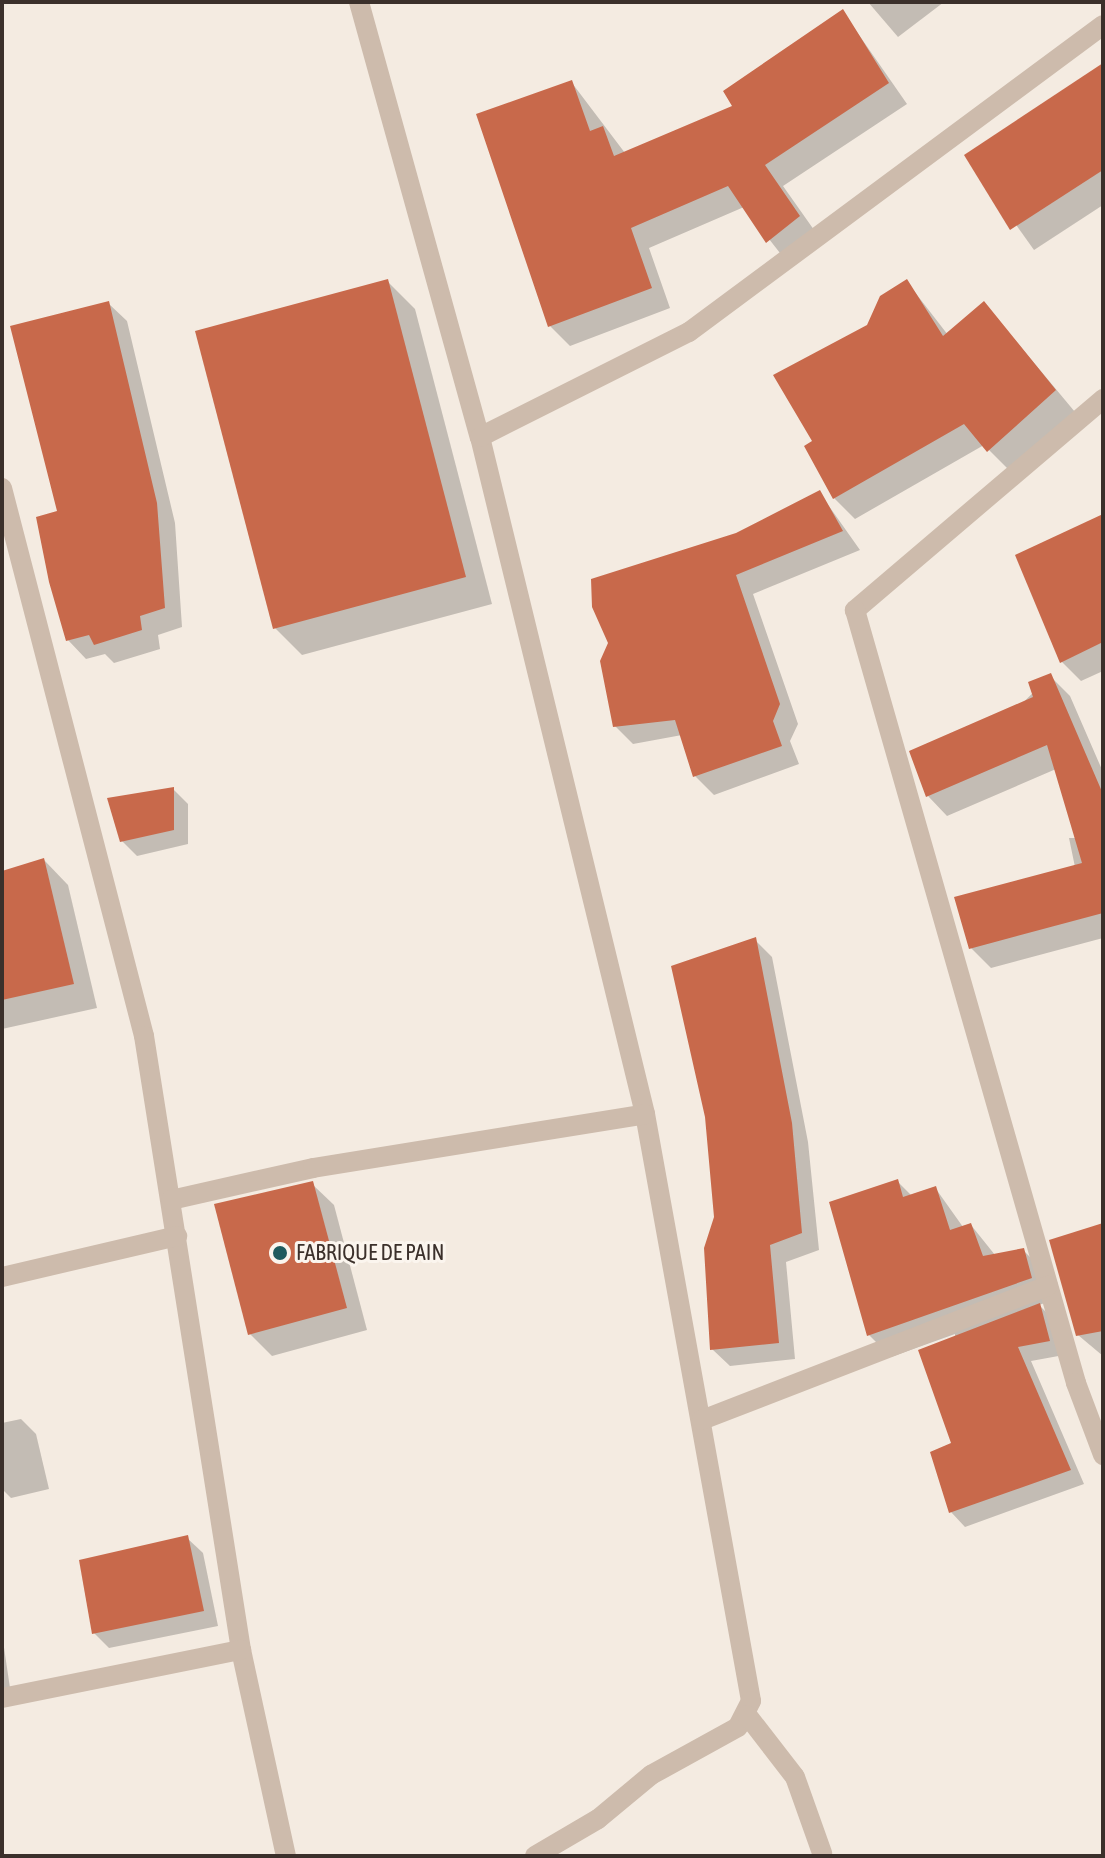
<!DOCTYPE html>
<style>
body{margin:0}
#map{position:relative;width:1105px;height:1858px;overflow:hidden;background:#f4ebe1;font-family:"Asap Condensed",sans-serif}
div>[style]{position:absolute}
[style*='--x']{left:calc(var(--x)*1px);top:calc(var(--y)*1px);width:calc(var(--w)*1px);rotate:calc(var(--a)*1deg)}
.shadow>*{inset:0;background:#0003}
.building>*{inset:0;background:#c8694b}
.minor>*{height:20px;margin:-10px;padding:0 10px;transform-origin:10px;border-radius:10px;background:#cdbbac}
.dots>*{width:22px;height:22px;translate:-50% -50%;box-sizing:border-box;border:4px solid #fbf5ee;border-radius:50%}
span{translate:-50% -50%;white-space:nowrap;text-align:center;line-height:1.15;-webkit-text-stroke:6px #fbf5ee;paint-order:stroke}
.poi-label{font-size:22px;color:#3b302b}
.left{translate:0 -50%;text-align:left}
.frame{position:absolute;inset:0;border:4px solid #3b302b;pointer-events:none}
</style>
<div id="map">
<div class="shadow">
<div style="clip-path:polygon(868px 2px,944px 2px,898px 37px)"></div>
<div style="clip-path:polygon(843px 12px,907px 104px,783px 186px,819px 237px,787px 262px,744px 207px,649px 248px,670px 308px,570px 346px,550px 326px,478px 115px,572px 83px,625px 153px,735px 107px)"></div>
<div style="clip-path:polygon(1103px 85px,1103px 205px,1034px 250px,967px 156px)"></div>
<div style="clip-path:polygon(388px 282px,415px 309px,492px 604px,302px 655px,275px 628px)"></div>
<div style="clip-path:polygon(907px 282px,948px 335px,984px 303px,1075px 412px,1010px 471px,984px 445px,855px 519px,834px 498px,815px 442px,868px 327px)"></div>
<div style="clip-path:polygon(108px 303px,127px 321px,175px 523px,182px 627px,158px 635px,160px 649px,114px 663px,105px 654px,86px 659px,68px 640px,60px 513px)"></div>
<div style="clip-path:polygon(819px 492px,860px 550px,753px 594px,798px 724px,790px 741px,799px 764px,714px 795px,695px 776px,682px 735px,633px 744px,615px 726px,737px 535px)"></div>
<div style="clip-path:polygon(1103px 516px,1103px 671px,1081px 681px,1062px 662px)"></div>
<div style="clip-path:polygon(1050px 676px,1070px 696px,1103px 772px,1103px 938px,991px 968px,971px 948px,1075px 867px,1069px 838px,1077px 838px,1056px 769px,947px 816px,928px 796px)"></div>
<div style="clip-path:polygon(173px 789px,188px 804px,188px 844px,137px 856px,122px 841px)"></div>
<div style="clip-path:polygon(44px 860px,68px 885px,97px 1008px,2px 1029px,2px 873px)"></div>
<div style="clip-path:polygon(755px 940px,772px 957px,808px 1142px,819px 1250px,786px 1262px,795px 1359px,730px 1366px,712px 1349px,716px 1218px)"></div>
<div style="clip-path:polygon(898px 1182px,912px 1196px,936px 1189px,963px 1227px,971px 1225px,995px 1255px,1023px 1250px,1045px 1272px,1053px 1300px,1039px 1305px,1054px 1320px,1064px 1355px,1031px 1361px,1084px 1484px,965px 1527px,951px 1512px,932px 1453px,954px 1444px,955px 1334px,891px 1357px,869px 1335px)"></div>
<div style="clip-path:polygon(312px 1184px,334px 1205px,367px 1330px,272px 1356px,250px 1334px)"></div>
<div style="clip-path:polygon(1103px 1225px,1103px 1356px,1078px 1335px)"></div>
<div style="clip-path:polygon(21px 1419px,36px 1434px,49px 1489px,11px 1498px,2px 1489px,2px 1423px)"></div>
<div style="clip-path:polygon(187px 1538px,203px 1553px,218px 1626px,109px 1648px,94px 1633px)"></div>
<div style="clip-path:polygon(2px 1634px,10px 1688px,2px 1689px)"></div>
</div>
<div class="building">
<div style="clip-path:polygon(843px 9px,889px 83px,765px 165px,800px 216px,766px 243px,728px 186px,631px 228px,652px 288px,548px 327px,476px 114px,572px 80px,590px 131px,603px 126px,614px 156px,732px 106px,723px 91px)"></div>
<div style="clip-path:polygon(1103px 63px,1103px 170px,1010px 230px,964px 155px)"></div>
<div style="clip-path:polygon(388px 279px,466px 577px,273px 629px,195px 331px)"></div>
<div style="clip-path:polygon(907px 279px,943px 336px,984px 301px,1056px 390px,987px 452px,964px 424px,833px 499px,804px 446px,812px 441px,773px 375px,867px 325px,880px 296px)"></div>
<div style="clip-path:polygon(109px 301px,157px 503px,165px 608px,140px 616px,142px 630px,94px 645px,89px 635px,66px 641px,49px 582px,36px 517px,57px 511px,10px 326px)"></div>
<div style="clip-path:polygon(820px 490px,843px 531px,736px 575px,780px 704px,773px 721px,782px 746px,693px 777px,675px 720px,613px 727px,600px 661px,608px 643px,592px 607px,591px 579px,736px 533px)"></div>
<div style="clip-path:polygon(1103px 514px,1103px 642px,1060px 663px,1015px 555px)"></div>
<div style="clip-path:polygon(1051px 673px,1103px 794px,1103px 913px,969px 949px,954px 897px,1082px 863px,1047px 745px,926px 797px,909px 751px,1033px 697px,1028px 682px)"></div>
<div style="clip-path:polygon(174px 787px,174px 830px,120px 842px,107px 798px)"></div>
<div style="clip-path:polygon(44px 858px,74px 984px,2px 1000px,2px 871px)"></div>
<div style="clip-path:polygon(756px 937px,792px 1123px,802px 1233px,770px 1245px,779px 1343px,710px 1350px,704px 1248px,714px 1217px,705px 1117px,671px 966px)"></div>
<div style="clip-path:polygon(898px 1179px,903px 1197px,936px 1186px,950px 1230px,971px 1223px,983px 1256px,1024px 1248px,1032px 1278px,867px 1336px,829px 1202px)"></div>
<div style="clip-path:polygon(313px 1181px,347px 1308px,248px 1335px,214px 1204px)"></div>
<div style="clip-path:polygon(1103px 1223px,1103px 1331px,1076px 1336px,1049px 1240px)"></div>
<div style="clip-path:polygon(1040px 1303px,1050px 1341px,1018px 1347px,1071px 1470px,949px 1513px,930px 1452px,951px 1443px,918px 1350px)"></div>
<div style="clip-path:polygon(188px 1535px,204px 1611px,92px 1634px,79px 1560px)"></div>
</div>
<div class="minor">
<div style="--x:359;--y:2;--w:452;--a:74.5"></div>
<div style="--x:480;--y:437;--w:697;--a:76.3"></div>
<div style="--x:645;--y:1114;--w:596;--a:79.76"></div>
<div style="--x:751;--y:1701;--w:29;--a:117"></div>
<div style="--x:738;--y:1727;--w:99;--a:151.1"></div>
<div style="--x:651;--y:1775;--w:69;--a:140.3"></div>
<div style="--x:598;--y:1819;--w:73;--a:149.6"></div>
<div style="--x:1103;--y:399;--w:326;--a:139.6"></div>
<div style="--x:855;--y:610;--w:804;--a:74.04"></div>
<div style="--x:1076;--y:1383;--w:77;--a:69.4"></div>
<div style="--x:480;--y:437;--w:234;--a:-26.7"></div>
<div style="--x:689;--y:332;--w:515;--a:-36.56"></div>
<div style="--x:2;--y:488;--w:566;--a:75.47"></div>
<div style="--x:144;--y:1036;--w:622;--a:81.02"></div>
<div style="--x:241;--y:1650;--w:211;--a:77.7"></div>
<div style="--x:171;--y:1200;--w:146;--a:-12.7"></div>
<div style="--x:313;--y:1168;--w:336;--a:-9.2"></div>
<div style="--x:2;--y:1277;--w:180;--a:-13.2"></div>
<div style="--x:702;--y:1420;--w:371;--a:-21.2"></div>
<div style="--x:2;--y:1698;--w:244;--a:-11.4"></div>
<div style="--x:747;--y:1715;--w:78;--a:52.3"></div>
<div style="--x:795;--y:1777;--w:81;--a:70.4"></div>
</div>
<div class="dots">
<div style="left:280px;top:1253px;background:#1f5a5e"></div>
</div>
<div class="poi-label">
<span class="left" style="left:296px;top:1253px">FABRIQUE DE PAIN</span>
</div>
<div class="frame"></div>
</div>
